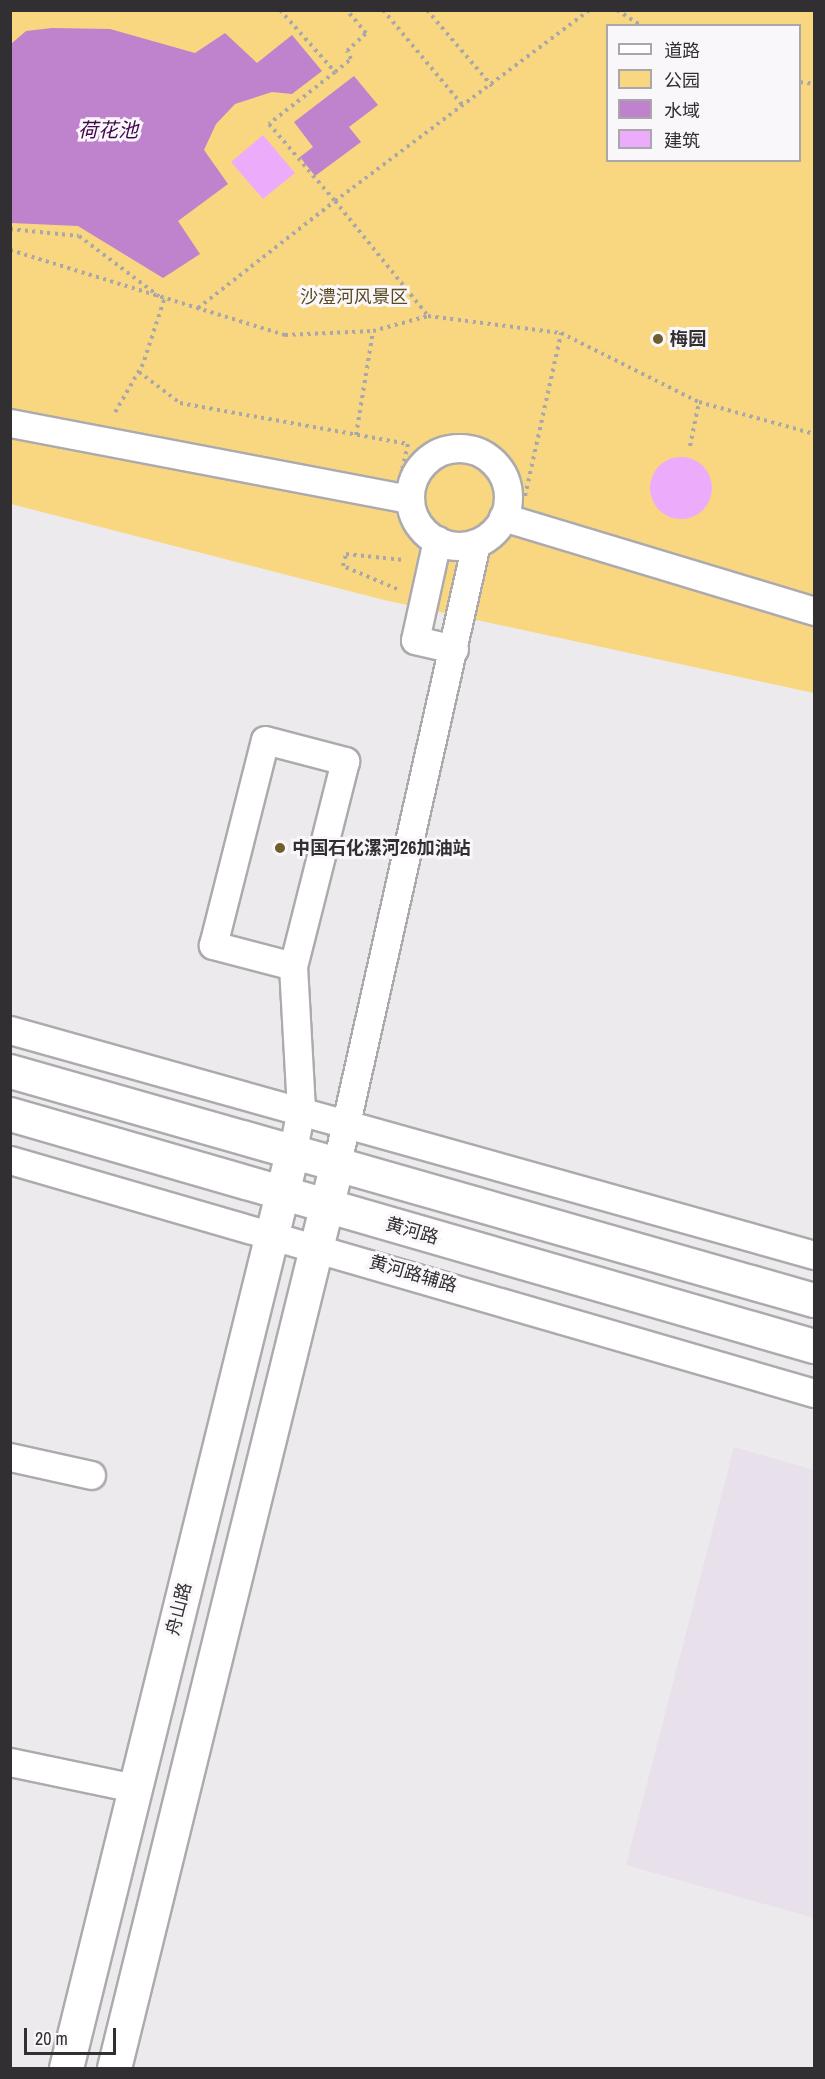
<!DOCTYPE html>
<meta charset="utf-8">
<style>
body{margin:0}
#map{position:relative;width:825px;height:2079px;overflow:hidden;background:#edeaed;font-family:"Archivo Narrow","Noto Sans SC",sans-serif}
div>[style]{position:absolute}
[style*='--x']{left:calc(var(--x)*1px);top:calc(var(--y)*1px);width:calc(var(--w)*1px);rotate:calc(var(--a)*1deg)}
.built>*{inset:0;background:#e8e0ea}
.green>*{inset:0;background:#f8d780}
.water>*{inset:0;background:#bf82cd}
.building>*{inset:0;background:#ecacfb}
.round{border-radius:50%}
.path>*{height:4px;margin-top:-2px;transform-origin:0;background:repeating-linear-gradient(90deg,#aaa7aa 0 3px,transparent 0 7.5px)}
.roads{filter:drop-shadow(2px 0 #adaaae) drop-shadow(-2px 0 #adaaae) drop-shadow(0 2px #adaaae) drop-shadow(0 -2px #adaaae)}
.minor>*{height:27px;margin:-13.5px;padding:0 13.5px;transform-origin:13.5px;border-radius:13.5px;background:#fff}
.minor>.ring{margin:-13.5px;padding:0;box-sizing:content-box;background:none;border:27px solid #fff;border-radius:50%}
.tertiary>*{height:33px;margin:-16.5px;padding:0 16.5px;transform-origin:16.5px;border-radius:16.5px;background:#fff}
.secondary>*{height:33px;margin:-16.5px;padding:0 16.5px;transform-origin:16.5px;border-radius:16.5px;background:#fff}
.dots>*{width:16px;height:16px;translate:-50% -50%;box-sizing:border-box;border:3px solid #faf7fb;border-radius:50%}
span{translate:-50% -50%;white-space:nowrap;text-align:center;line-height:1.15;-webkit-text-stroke:6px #faf7fb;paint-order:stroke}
.park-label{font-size:18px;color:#594a20}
.poi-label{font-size:18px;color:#312f31;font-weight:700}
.left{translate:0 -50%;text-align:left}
.street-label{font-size:18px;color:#312f31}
.water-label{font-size:20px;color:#42074e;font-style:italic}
.frame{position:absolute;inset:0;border:12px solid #312f31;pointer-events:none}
.legend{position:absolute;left:606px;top:24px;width:195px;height:138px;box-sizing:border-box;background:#faf7fb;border:2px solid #aaa7aa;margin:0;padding:8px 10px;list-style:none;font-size:18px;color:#312f31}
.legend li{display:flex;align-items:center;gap:12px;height:30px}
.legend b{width:30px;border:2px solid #aaa7aa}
.scale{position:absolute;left:24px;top:2028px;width:92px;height:27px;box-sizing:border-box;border:3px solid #312f31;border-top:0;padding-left:8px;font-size:18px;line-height:21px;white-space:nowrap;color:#312f31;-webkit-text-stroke:4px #faf7fb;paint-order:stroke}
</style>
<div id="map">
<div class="built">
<div style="clip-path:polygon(734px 1447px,814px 1470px,814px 1918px,626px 1865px)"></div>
</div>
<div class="green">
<div style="clip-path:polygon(evenodd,10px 11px,814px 11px,814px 693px,384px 600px,11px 504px,10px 11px,608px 26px,800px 26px,800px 160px,608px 160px,608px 26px)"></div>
</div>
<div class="water">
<div style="clip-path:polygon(52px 28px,110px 29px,195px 53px,225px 33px,257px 63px,292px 35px,322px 71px,292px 94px,272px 92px,235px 104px,216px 124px,204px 150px,228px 184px,178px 221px,200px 254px,163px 278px,78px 226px,11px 223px,11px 44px,26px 31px)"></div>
<div style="clip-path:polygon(354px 76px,378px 105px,349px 127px,361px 142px,315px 176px,300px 157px,313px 147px,294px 122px)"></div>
</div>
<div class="building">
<div style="clip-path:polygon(263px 135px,295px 173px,263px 199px,231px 162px)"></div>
<div class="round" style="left:650px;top:457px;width:62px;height:62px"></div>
</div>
<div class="path">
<div style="--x:280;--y:10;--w:83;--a:48.4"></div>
<div style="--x:335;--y:72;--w:21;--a:-39"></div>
<div style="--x:351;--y:59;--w:9;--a:-117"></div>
<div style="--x:347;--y:51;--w:26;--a:-43"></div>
<div style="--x:366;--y:33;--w:30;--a:-130"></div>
<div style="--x:383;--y:10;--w:126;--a:50.1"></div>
<div style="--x:427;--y:10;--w:100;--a:49.5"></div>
<div style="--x:617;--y:10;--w:30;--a:33"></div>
<div style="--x:335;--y:72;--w:84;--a:141.8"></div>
<div style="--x:269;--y:124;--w:101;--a:49.4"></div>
<div style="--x:335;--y:201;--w:318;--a:-36.9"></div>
<div style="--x:800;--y:82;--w:14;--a:8"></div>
<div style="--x:10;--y:229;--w:69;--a:5.8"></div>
<div style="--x:79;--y:236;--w:106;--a:37"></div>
<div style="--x:164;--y:300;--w:67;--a:108.2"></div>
<div style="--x:143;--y:364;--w:58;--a:120.1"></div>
<div style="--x:10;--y:250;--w:288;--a:17.2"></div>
<div style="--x:285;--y:335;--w:88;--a:-2.6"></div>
<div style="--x:373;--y:331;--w:57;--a:-15.3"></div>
<div style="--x:428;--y:316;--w:134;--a:7.3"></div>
<div style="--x:561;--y:333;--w:154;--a:26.6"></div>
<div style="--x:699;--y:402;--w:119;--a:15.5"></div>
<div style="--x:198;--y:308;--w:174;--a:-38"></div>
<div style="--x:335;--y:201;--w:148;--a:51"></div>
<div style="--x:139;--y:372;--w:51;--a:37.1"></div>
<div style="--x:180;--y:403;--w:232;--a:10.2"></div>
<div style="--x:408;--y:444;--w:26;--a:103"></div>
<div style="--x:356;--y:435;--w:105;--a:-80.7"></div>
<div style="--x:690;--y:446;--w:45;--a:-78.4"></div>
<div style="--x:525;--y:496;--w:167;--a:-77.5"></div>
<div style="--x:397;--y:589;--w:59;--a:-156.9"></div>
<div style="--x:343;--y:566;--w:12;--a:-76"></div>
<div style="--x:346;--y:554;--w:58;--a:5.9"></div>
</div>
<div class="roads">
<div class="minor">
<div style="--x:10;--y:423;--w:407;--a:10.8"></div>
<div class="ring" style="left:410px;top:448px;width:71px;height:71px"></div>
<div style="--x:503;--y:517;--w:325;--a:16.8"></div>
<div style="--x:437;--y:540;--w:102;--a:102.4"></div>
<div style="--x:415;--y:640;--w:40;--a:13"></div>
<div style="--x:293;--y:966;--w:83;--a:-165.3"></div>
<div style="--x:213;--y:945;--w:211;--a:-75.8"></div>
<div style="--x:265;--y:740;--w:83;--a:14.7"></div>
<div style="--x:345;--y:761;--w:211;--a:104.2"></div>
<div style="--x:293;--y:966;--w:143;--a:86.8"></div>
<div style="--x:301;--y:1109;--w:41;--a:101.3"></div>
<div style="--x:10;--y:1030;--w:835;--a:15.63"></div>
<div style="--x:10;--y:1160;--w:837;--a:16.16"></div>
<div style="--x:337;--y:1163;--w:635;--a:-77.36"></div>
<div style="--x:10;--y:1457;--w:83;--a:12.5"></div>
<div style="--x:10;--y:1762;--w:127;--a:11.8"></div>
</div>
<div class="tertiary">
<div style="--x:66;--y:2068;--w:947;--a:-76.13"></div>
<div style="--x:114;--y:2068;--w:932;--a:-76.16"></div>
</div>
<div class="secondary">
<div style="--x:10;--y:1071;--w:836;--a:15.9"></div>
<div style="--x:10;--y:1114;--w:837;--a:16.1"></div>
</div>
</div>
<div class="dots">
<div style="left:658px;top:339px;background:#705e2c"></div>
<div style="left:280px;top:848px;background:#705e2c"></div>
</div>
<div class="park-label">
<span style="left:354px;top:297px">沙澧河风景区</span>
</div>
<div class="poi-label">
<span class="left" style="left:670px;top:339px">梅园</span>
<span class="left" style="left:292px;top:848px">中国石化漯河26加油站</span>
</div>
<div class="street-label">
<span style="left:412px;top:1231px;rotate:16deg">黄河路</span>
<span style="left:413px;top:1274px;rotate:16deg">黄河路辅路</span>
<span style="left:179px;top:1609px;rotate:-76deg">舟山路</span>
</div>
<div class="water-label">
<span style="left:108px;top:129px">荷花池</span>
</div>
<div class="frame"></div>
<ul class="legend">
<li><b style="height:8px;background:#fff"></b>道路</li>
<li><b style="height:16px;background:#f8d780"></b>公园</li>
<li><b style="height:16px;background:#bf82cd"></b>水域</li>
<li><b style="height:16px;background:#ecacfb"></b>建筑</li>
</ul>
<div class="scale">20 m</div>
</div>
